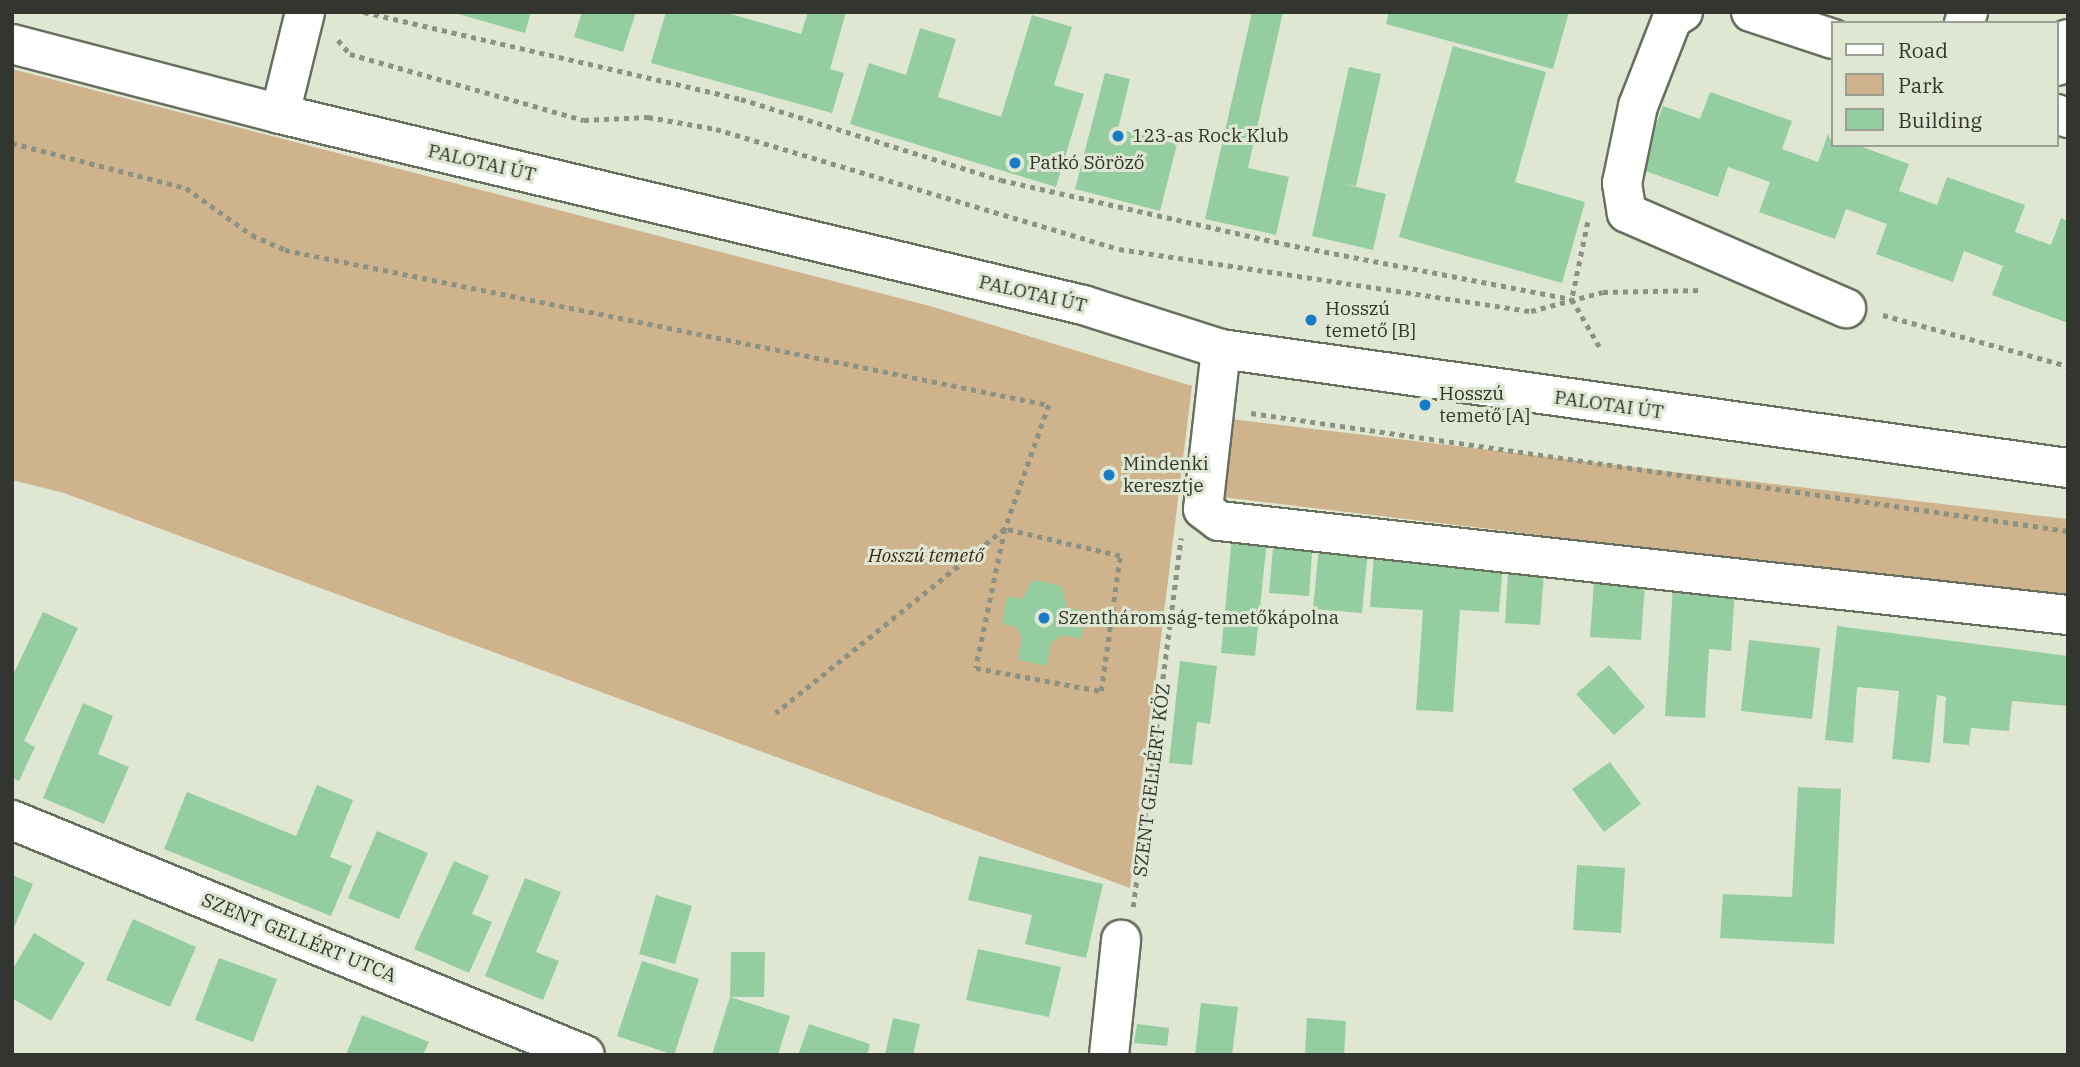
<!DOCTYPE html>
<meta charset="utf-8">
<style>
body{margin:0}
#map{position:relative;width:2080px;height:1067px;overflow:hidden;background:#dfe7d3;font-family:"IBM Plex Serif",serif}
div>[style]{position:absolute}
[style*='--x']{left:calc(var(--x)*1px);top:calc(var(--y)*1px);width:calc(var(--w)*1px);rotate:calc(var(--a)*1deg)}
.green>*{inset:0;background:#ceb38c}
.building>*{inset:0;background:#94cea0}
.path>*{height:4.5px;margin-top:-2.25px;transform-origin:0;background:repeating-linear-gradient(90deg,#8b9283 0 5px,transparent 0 10px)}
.roads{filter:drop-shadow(2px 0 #676f5d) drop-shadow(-2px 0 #676f5d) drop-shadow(0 2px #676f5d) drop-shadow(0 -2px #676f5d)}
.minor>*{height:38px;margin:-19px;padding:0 19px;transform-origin:19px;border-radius:19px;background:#fff}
.major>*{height:38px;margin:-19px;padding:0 19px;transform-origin:19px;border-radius:19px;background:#fff}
.dots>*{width:19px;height:19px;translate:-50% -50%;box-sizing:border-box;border:4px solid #dfe7d3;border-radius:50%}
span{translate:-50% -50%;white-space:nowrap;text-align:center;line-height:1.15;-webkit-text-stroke:6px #dfe7d3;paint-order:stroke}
.poi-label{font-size:19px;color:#32362e}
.left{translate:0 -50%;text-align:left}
.street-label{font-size:19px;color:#32362e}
.park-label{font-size:19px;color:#3b2a10;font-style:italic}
.frame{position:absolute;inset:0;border:14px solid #32362e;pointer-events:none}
.legend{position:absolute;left:1831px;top:21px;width:228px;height:126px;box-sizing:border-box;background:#dfe7d3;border:2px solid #9aa091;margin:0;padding:9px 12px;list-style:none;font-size:21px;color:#32362e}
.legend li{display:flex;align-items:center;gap:14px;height:35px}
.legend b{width:35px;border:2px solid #9aa091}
</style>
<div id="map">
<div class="green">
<div style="clip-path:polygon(12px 69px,930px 306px,1192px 386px,1130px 888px,64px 493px,12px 480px)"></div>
<div style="clip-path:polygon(1230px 419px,2068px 519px,2068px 598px,1221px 497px)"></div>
</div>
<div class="building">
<div style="clip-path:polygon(451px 12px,531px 12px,525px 33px)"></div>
<div style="clip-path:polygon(582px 12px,636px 12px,623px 52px,574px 37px)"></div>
<div style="clip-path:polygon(666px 12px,724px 12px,801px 34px,808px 12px,846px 12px,830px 69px,844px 73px,832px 113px,651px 63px)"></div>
<div style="clip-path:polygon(1252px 12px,1283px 12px,1248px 168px,1289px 177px,1276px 235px,1205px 219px)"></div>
<div style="clip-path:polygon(1389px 12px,1569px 12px,1553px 69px,1386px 24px)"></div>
<div style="clip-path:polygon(1032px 15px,1072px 27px,1054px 85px,1084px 94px,1056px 187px,850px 124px,869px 63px,906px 75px,920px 28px,956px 39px,938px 97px,1001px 117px)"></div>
<div style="clip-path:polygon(1453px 46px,1546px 72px,1515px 182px,1585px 202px,1562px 283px,1399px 237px)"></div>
<div style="clip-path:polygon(1349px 67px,1381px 74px,1356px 186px,1340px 183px,1386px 194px,1373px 250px,1312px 236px)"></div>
<div style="clip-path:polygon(1105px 73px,1130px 79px,1118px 129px,1177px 144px,1160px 211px,1075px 189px)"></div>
<div style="clip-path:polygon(1710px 92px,1792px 121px,1782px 149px,1818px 162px,1828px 134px,1833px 145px,1857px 145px,1909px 164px,1899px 191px,1937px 205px,1947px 177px,2025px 205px,2015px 232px,2051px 245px,2061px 218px,2068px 221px,2068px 323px,1992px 295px,2003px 266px,1964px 251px,1953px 282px,1876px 254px,1887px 224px,1846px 209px,1835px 239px,1759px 212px,1770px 182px,1728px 167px,1718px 197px,1640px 169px,1663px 106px,1700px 119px)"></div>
<div style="clip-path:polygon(1232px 536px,1267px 540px,1255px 656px,1221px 653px)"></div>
<div style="clip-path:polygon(1274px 537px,1313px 539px,1309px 596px,1269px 593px)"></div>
<div style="clip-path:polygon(1319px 546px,1368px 550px,1362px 613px,1313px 609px)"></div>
<div style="clip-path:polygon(1374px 554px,1503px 563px,1499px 612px,1460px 610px,1453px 712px,1416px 710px,1423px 610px,1370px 607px)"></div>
<div style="clip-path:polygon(1508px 572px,1544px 574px,1540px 625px,1505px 623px)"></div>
<div style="clip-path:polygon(1033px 580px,1062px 586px,1067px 608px,1087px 611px,1081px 639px,1062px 635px,1051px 643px,1047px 666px,1018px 660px,1022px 637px,1016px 627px,1002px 624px,1007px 596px,1022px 599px)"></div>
<div style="clip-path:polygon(1594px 581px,1645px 585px,1641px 640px,1590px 637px)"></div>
<div style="clip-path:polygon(1673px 585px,1735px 589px,1731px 651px,1709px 649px,1705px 718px,1665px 716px)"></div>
<div style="clip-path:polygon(43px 612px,78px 628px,24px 741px,35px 747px,19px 781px,12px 778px,12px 677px)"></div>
<div style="clip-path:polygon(1837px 626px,2068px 656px,2068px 706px,2012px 701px,2009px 731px,1971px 728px,1969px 745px,1943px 743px,1946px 697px,1937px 695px,1930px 763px,1892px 759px,1899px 691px,1857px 687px,1853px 743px,1825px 740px)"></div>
<div style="clip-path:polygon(1749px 640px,1820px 648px,1812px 719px,1741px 711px)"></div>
<div style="clip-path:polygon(1180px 661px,1217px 666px,1210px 724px,1197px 722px,1192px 765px,1169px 763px)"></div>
<div style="clip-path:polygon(1609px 665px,1645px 707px,1614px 735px,1576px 694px)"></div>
<div style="clip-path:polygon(83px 703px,113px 716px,98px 754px,129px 767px,104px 824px,43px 798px)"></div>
<div style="clip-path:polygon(1610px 762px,1641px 804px,1604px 832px,1572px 789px)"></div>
<div style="clip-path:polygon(317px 785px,353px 800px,330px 857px,352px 866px,331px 916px,164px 849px,187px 792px,296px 836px)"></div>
<div style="clip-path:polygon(1798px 787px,1841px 789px,1834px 944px,1720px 938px,1723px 894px,1792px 897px)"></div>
<div style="clip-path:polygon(377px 831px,428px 853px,399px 919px,348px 898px)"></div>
<div style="clip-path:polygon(979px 856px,1103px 884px,1086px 958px,1025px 944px,1032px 915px,968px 900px)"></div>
<div style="clip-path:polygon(454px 861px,489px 876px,472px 914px,492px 922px,469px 973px,414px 949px)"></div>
<div style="clip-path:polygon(1577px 865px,1625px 868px,1621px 933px,1573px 930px)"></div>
<div style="clip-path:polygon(12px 875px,33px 884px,12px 932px)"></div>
<div style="clip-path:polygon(525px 878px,561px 892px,536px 952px,559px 961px,543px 1000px,485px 976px)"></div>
<div style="clip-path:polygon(656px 895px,692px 906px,675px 964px,639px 954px)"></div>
<div style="clip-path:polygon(133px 919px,196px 947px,170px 1007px,106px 980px)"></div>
<div style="clip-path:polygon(34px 933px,85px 963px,51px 1021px,12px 998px,12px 970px)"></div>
<div style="clip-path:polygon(978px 949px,1061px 967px,1049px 1017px,966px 1000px)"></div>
<div style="clip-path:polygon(731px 952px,765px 952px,764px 997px,730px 997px,790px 1016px,778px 1055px,712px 1055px,730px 997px)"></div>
<div style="clip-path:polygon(219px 958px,277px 979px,253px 1042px,195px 1020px)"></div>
<div style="clip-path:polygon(642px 961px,699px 979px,674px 1055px,617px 1036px)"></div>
<div style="clip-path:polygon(1201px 1003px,1238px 1007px,1232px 1055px,1195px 1055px)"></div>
<div style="clip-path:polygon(362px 1015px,429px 1042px,423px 1055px,346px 1055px)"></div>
<div style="clip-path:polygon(893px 1018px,920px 1024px,913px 1055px,885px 1055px)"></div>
<div style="clip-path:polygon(1307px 1018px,1346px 1021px,1344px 1055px,1305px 1055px)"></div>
<div style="clip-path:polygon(809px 1024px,870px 1044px,867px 1055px,798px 1055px)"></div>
<div style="clip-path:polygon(1137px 1024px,1169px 1028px,1167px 1046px,1134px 1043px)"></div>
</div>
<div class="path">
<div style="--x:364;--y:12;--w:387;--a:13"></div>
<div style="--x:741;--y:99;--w:272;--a:17.3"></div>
<div style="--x:1001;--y:180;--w:291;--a:12.7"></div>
<div style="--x:1285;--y:244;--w:291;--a:10.9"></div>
<div style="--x:338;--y:40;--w:18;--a:49"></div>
<div style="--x:350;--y:54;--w:243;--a:15.8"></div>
<div style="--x:584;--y:120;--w:64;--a:-2.7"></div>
<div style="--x:648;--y:117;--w:69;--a:10"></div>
<div style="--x:716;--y:129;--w:420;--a:16.6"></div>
<div style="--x:1119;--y:249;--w:417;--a:8.6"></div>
<div style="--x:1531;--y:311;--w:74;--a:-14.8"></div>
<div style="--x:1603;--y:292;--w:99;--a:-1.2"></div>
<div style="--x:12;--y:143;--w:180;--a:14.5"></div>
<div style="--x:186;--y:188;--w:81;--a:35.5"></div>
<div style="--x:252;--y:235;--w:36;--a:24"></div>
<div style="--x:285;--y:250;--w:780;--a:11.47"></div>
<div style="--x:1049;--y:405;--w:132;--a:109.5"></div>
<div style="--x:1005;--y:529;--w:142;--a:101.8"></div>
<div style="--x:976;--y:668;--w:127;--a:10.4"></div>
<div style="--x:1101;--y:691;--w:136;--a:-82"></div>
<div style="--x:1120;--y:556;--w:118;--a:-166.8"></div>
<div style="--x:1005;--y:529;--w:294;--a:141.2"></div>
<div style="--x:1588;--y:222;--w:79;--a:101.7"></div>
<div style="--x:1572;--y:299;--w:60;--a:60"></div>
<div style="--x:1883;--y:315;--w:192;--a:15.4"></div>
<div style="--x:1251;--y:413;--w:825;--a:8.22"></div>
<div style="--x:1133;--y:907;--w:372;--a:-82.6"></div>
</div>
<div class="roads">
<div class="minor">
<div style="--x:1683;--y:12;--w:13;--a:148"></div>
<div style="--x:1672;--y:19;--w:93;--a:111.3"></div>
<div style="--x:1638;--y:106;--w:79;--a:101.7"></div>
<div style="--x:1622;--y:183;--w:30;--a:81"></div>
<div style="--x:1627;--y:213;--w:239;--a:23.5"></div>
<div style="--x:1751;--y:12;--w:86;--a:18.2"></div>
<div style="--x:1964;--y:23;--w:12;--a:-70"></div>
<div style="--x:2057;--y:66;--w:29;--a:-68"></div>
<div style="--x:280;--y:114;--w:105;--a:-76.2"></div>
<div style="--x:2057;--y:114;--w:12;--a:20"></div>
<div style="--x:1221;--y:349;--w:161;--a:96.4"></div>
<div style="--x:1203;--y:509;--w:20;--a:37"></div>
<div style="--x:1219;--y:521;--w:854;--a:6.32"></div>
<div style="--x:12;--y:820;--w:619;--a:22.3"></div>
<div style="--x:1109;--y:1055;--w:116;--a:-84"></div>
</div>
<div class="major">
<div style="--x:12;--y:44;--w:277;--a:14.6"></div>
<div style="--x:280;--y:114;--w:825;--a:13.38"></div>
<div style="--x:1083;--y:305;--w:145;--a:17.7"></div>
<div style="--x:1221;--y:349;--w:855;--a:8"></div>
</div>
</div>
<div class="dots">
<div style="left:1118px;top:136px;background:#197ac6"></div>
<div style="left:1015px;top:163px;background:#197ac6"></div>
<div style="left:1311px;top:320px;background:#197ac6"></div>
<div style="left:1425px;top:405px;background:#197ac6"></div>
<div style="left:1109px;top:475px;background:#197ac6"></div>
<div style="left:1044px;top:618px;background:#197ac6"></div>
</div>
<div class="poi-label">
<span class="left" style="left:1132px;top:136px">123-as Rock Klub</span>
<span class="left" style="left:1029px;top:163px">Patkó Söröző</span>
<span class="left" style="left:1325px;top:320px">Hosszú<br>temető [B]</span>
<span class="left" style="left:1439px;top:405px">Hosszú<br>temető [A]</span>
<span class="left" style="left:1123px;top:475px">Mindenki<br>keresztje</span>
<span class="left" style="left:1058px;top:618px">Szentháromság-temetőkápolna</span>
</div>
<div class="street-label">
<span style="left:482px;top:163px;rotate:13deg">PALOTAI ÚT</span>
<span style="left:1033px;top:294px;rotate:13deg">PALOTAI ÚT</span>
<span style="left:1609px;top:405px;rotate:8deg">PALOTAI ÚT</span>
<span style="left:1152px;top:780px;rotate:-83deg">SZENT GELLÉRT KÖZ</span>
<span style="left:299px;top:938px;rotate:22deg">SZENT GELLÉRT UTCA</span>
</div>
<div class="park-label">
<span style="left:926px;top:556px">Hosszú temető</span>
</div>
<div class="frame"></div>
<ul class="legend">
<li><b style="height:9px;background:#fff"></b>Road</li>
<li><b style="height:19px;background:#ceb38c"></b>Park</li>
<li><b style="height:19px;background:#94cea0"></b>Building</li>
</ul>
</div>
